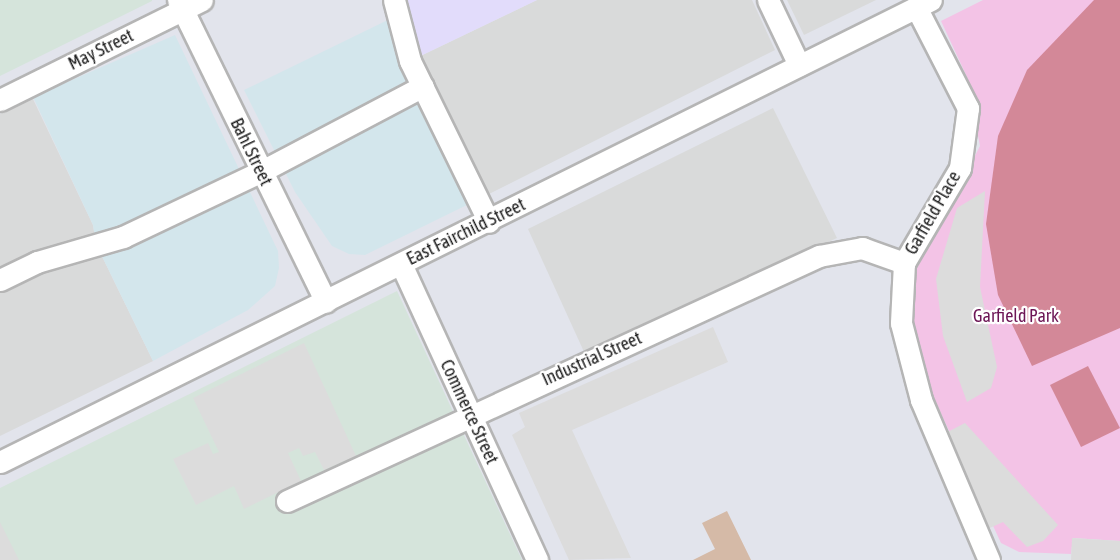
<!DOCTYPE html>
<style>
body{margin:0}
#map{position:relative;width:1120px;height:560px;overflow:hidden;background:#e2e4ec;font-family:"Asap Condensed",sans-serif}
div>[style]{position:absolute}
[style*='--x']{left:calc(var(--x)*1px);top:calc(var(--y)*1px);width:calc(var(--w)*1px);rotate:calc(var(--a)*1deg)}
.residential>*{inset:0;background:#d9dada}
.commercial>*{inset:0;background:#d3e6ec}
.industrial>*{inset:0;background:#d5e4db}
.education>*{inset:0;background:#e2dcfb}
.park>*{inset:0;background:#f3c3e6}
.pitch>*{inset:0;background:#d38898}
.parking>*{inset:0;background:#dcdcdc}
.water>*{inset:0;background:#d5baa7}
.roads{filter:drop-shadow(2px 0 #b5b5b5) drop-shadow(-2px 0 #b5b5b5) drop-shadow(0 2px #b5b5b5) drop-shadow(0 -2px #b5b5b5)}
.minor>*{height:21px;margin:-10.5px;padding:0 10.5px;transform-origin:10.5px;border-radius:10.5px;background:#fff}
span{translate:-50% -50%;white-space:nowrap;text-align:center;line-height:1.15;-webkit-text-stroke:4.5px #fff;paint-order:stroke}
.street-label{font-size:18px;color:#1c1c1c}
.park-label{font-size:18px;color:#6d1656}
</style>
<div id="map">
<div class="residential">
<div style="clip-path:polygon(537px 0,752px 0,775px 50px,479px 199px,410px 61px)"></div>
<div style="clip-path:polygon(787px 0,876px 0,804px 35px)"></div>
<div style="clip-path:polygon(32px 97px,93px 225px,96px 244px,153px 361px,0 436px,0 114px)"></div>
<div style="clip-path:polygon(773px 108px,837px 238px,585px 354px,528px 229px)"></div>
</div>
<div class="commercial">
<div style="clip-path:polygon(398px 15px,479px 199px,365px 255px,349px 254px,332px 246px,295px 192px,244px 90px)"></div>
<div style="clip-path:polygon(175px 35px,278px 251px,279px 268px,275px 286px,248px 310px,153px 361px,96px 244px,93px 225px,33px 97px)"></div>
</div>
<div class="industrial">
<div style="clip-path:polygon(0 0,152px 0,152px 1px,0 76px)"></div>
<div style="clip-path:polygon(397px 291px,522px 560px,0 560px,0 488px)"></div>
</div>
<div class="education">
<div style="clip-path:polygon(394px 0,537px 0,410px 61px)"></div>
</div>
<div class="park">
<div style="clip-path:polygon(983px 0,1120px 0,1120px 541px,1073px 538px,1071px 554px,1019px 552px,1001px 543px,932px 394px,910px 329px,915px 272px,980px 146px,967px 77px,941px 21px)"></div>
</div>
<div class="pitch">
<div style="clip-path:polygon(1094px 0,1120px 0,1120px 328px,1032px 366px,998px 295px,986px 224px,998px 136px,1027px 70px)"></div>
<div style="clip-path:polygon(1088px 366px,1120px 428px,1081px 447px,1050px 385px)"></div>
</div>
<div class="parking">
<div style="clip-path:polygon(985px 191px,980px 287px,997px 367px,991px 388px,967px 402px,943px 336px,936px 279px,957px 208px)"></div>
<div style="clip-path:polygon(713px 327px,728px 362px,572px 430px,631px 558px,569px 560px,512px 435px,525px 427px,519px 413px)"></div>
<div style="clip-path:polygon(304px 343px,356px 456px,324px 470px,315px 452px,303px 456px,299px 448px,288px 453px,301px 481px,244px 509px,234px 486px,196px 505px,173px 459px,208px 443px,213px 454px,219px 452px,193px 398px)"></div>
<div style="clip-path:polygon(965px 423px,1058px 525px,1043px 541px,1027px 547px,1003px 522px,972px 536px,932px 440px)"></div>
<div style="clip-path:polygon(0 522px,19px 560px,0 560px)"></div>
<div style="clip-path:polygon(1072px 538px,1120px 541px,1120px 560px,1071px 560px)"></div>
</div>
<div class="water">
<div style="clip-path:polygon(727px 511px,751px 560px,693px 560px,715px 549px,702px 523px)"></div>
</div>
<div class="roads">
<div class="minor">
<div style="--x:178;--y:0;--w:336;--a:63.9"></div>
<div style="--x:394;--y:0;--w:63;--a:75.3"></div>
<div style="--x:410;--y:61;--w:179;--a:63.9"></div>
<div style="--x:768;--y:0;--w:72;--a:64.5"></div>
<div style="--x:916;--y:7;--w:114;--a:62.8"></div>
<div style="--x:968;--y:108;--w:61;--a:97.6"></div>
<div style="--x:960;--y:168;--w:110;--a:120.5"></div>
<div style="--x:904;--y:263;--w:60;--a:92.9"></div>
<div style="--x:901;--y:323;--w:80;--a:75.4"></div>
<div style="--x:921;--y:400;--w:174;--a:67"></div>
<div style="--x:0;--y:100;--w:225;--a:-26.3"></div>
<div style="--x:401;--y:264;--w:326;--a:65.3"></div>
<div style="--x:0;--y:280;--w:41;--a:-25.9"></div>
<div style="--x:37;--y:262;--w:90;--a:-16.2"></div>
<div style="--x:123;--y:237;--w:152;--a:-25.4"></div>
<div style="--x:260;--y:172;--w:184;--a:-27.8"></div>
<div style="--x:0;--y:462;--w:1039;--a:-26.39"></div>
<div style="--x:287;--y:501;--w:586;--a:-24.73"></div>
<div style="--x:819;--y:256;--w:44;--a:-10.5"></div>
<div style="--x:862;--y:248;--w:45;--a:19.7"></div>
</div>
</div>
<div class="street-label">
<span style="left:101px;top:50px;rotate:-26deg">May Street</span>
<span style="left:251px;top:152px;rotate:64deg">Bahl Street</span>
<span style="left:933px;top:213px;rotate:-60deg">Garfield Place</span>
<span style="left:466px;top:232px;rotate:-26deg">East Fairchild Street</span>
<span style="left:592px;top:359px;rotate:-24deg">Industrial Street</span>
<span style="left:469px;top:412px;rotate:65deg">Commerce Street</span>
</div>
<div class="park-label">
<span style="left:1016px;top:316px">Garfield Park</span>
</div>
</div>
